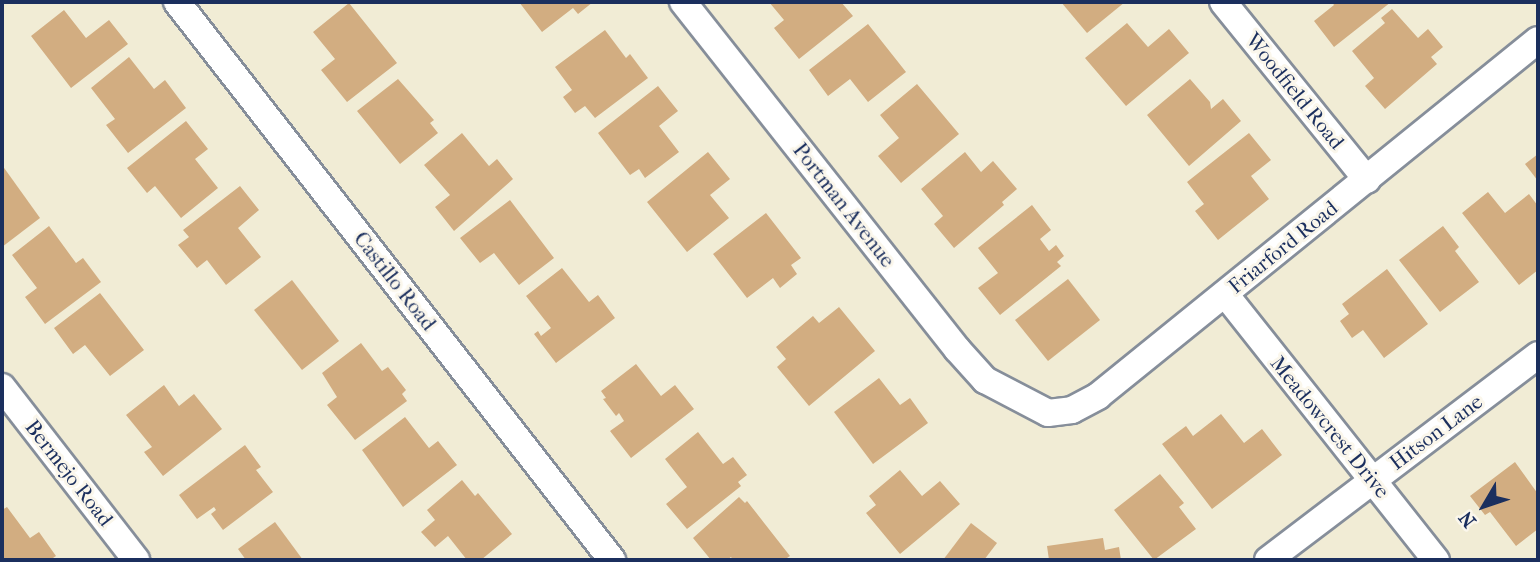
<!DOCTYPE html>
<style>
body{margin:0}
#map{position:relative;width:1540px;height:562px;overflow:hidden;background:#f1ecd5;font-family:"IM FELL French Canon",serif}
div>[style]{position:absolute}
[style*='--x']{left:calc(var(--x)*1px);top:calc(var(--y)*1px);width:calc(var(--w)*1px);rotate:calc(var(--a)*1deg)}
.building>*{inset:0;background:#d2ad81}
.roads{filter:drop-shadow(2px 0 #868e9a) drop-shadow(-2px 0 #868e9a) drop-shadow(0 2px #868e9a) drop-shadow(0 -2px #868e9a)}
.street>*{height:26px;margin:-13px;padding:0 13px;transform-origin:13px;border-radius:13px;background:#fff}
span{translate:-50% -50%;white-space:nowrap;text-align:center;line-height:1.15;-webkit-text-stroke:6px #fbf7ec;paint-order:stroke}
.street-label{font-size:21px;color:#1b2f5e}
.frame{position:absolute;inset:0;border:4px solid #1b2f5e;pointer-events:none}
.north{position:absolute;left:1449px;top:471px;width:70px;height:70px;-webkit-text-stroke:5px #fbf7ec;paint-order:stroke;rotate:231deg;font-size:19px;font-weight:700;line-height:28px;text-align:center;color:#1b2f5e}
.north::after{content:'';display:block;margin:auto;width:24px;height:32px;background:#1b2f5e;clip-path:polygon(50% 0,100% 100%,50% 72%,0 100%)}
</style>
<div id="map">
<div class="building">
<div style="clip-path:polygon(519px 2px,593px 2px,578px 14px,573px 8px,542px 32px)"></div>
<div style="clip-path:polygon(769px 2px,841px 2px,853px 16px,799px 59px,774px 28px,784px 20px)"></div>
<div style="clip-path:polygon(1061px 2px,1125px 2px,1087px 33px)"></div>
<div style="clip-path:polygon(1332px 2px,1391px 2px,1334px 47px,1314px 21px,1334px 5px)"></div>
<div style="clip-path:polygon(349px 3px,397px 63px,347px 102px,321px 70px,335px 59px,313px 32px)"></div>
<div style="clip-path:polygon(1392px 9px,1418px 38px,1428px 29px,1443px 47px,1431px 57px,1437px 64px,1385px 109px,1365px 86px,1374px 78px,1352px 51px,1385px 23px,1381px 18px)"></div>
<div style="clip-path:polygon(64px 10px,86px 38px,109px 20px,128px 44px,71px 88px,31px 36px)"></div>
<div style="clip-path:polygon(1127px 23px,1148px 47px,1169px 29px,1189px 53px,1126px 106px,1085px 58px)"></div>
<div style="clip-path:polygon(868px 24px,906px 72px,868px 102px,850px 79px,828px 96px,809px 70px)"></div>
<div style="clip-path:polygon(605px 30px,626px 58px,630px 54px,648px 78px,595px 118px,585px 106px,575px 113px,563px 97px,572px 90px,555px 67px)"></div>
<div style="clip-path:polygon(129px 57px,154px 89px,165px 80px,186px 108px,128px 153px,106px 125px,115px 119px,91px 88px)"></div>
<div style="clip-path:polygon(398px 79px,434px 120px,430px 123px,438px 133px,400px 164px,357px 111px)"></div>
<div style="clip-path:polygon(1190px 79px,1210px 102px,1211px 109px,1223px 99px,1241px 121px,1189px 166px,1147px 115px)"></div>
<div style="clip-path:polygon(917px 84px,959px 134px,901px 183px,878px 156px,899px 138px,880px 115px)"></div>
<div style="clip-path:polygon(658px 86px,678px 111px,659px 126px,679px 152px,645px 178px,639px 169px,630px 175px,598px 133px)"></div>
<div style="clip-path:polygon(186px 121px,208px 149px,195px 159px,218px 188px,181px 218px,155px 186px,147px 193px,127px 168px)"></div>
<div style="clip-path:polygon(462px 133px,489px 166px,497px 159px,513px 179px,454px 231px,435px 207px,450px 195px,424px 165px)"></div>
<div style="clip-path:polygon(1249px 133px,1271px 160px,1251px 176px,1269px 199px,1218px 240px,1195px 211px,1204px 204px,1187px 182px)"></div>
<div style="clip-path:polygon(708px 152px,730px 179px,710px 195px,729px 218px,687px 252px,647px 202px)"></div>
<div style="clip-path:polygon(965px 152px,981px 172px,993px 161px,1017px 189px,1002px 202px,1004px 205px,954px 248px,934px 224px,943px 216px,921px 189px)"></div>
<div style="clip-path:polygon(1538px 154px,1538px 181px,1525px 164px)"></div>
<div style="clip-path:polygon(2px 165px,40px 218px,2px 247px)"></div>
<div style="clip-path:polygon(240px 186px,259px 210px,238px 228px,261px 257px,226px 285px,207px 260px,197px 268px,178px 245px,189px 237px,183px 230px)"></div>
<div style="clip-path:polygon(1488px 192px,1505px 213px,1529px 194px,1538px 206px,1538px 270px,1519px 285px,1462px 213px)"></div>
<div style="clip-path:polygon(510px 200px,554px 258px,519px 285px,494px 253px,480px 263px,460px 238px)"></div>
<div style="clip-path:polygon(1032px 205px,1051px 230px,1040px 239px,1049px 251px,1056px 245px,1064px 256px,1057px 262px,1061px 266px,1000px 315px,978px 288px,998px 273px,978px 248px)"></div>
<div style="clip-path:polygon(766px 213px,801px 258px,791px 265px,797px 274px,780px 288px,773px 278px,747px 298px,713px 254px)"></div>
<div style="clip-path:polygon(49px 226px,76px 263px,83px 258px,101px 282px,45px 324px,25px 297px,37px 288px,12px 255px)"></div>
<div style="clip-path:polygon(1443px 226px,1459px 247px,1455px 251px,1479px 282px,1440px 312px,1399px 260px)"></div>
<div style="clip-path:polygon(562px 268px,589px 302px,598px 295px,615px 318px,556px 363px,534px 334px,538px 331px,541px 336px,551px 328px,526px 296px)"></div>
<div style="clip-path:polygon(1387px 269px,1428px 324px,1384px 358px,1363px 330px,1352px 338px,1340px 321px,1349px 314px,1342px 304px)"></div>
<div style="clip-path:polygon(1068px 279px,1100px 320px,1048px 361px,1015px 320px)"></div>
<div style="clip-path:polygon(292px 280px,339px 341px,302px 370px,254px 310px)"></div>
<div style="clip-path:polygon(100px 293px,144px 350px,110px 376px,85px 345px,73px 354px,54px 328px)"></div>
<div style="clip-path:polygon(839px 307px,875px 351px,809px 406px,777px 367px,786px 359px,776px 347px,813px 316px,819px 323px)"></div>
<div style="clip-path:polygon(361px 343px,382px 371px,388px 367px,406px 390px,402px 394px,407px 401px,355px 440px,327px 405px,337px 397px,322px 373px)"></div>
<div style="clip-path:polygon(636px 364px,661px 396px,675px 385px,694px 409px,631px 458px,610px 431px,624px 421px,619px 413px,616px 416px,603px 399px,606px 398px,601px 391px)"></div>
<div style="clip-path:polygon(879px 378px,900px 405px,910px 398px,928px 423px,873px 464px,834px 412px)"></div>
<div style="clip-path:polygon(164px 385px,179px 406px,194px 394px,222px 429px,163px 476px,144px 452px,152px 447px,126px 415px)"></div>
<div style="clip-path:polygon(1221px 414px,1244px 443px,1262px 429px,1282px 455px,1212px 509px,1162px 444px,1186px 426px,1193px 436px)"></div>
<div style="clip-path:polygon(405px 417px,429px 448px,438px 441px,457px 465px,403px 507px,362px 450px)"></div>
<div style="clip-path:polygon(698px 432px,723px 464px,733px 457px,747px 475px,738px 482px,741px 486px,687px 529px,666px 504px,687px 487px,665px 459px)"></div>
<div style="clip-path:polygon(245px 445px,261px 467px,256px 470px,273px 492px,223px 530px,211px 514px,216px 510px,214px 507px,197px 519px,179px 495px)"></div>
<div style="clip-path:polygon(1515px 462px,1538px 494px,1538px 529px,1516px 546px,1490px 512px,1485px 515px,1470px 496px)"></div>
<div style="clip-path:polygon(900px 470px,922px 496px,940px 481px,960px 504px,900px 554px,866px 513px,876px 505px,869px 496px)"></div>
<div style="clip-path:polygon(1160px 474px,1184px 503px,1179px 507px,1196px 529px,1154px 560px,1114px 510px)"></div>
<div style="clip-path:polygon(462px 480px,475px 496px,478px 493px,512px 534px,481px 560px,467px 560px,448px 536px,435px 547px,421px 532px,435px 520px,427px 510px)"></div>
<div style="clip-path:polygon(739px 497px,745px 503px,747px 501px,790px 556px,784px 560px,733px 560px,731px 557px,727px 560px,711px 560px,693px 538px)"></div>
<div style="clip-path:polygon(7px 507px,30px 538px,39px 532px,56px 556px,50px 560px,2px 560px,2px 510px)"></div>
<div style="clip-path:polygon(275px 522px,303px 560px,246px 560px,238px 549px)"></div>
<div style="clip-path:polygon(971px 523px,997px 543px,984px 560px,943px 560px)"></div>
<div style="clip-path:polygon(1103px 538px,1105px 550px,1119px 547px,1121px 560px,1049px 560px,1047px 546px)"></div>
</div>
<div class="roads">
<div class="street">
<div style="--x:177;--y:2;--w:708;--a:52.06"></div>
<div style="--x:683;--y:2;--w:442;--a:51.7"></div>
<div style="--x:957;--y:349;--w:42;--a:47.9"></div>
<div style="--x:985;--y:380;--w:71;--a:27.6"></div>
<div style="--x:1048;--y:413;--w:24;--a:-7"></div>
<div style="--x:1072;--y:410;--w:30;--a:-28"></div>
<div style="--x:1098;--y:396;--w:566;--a:-38.98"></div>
<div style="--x:1223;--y:2;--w:229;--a:51"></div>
<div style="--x:1225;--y:294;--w:340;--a:51.6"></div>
<div style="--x:2;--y:387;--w:219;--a:52.2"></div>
<div style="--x:1268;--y:560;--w:339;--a:-37.2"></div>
</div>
</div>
<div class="street-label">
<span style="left:1295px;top:91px;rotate:51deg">Woodfield Road</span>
<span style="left:844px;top:205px;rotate:52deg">Portman Avenue</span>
<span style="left:1283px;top:247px;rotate:-39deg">Friarford Road</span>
<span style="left:395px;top:281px;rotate:52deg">Castillo Road</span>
<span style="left:1330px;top:427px;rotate:51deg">Meadowcrest Drive</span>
<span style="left:1436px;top:432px;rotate:-37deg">Hitson Lane</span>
<span style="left:69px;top:473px;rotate:52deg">Bermejo Road</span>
</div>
<div class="frame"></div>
<div class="north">N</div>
</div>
